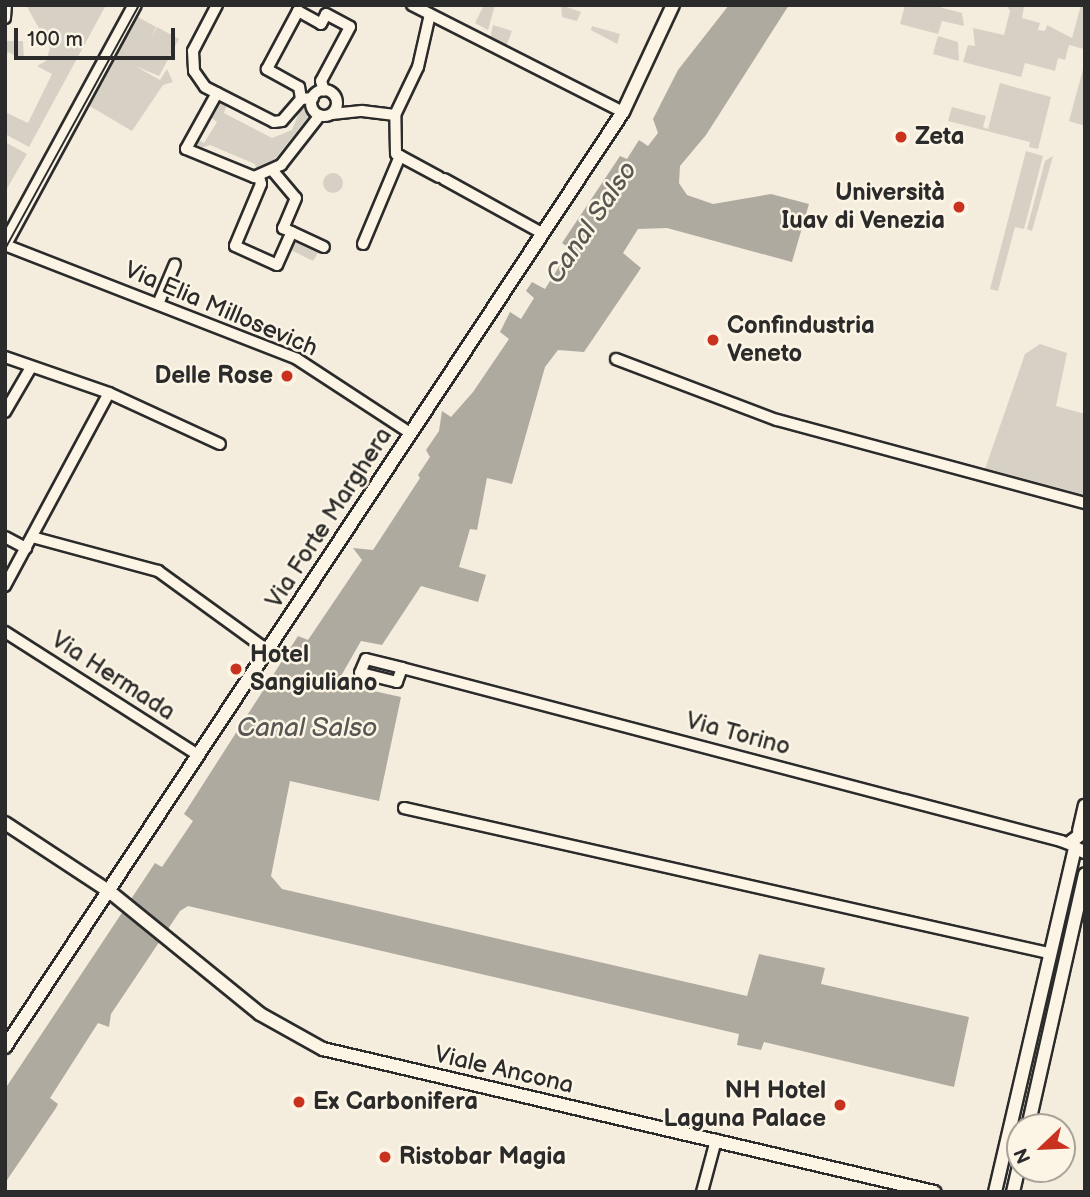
<!DOCTYPE html>
<meta charset="utf-8">
<style>
body{margin:0}
#map{position:relative;width:1090px;height:1197px;overflow:hidden;background:#f4edde;font-family:"Balsamiq Sans",sans-serif}
div>[style]{position:absolute}
[style*='--x']{left:calc(var(--x)*1px);top:calc(var(--y)*1px);width:calc(var(--w)*1px);rotate:calc(var(--a)*1deg)}
.green>*{inset:0;background:#d6d1c4}
.round{border-radius:50%}
.water>*{inset:0;background:#afaaa0}
.roads{filter:drop-shadow(2px 0 #2b2b2b) drop-shadow(-2px 0 #2b2b2b) drop-shadow(0 2px #2b2b2b) drop-shadow(0 -2px #2b2b2b)}
.minor>*{height:10px;margin:-5px;padding:0 5px;transform-origin:5px;border-radius:5px;background:#fcf5e5}
.minor>.ring{margin:-5px;padding:0;box-sizing:content-box;background:none;border:10px solid #fcf5e5;border-radius:50%}
.tertiary>*{height:12px;margin:-6px;padding:0 6px;transform-origin:6px;border-radius:6px;background:#fcf5e5}
.tram>*{height:2px;margin:-1px;padding:0 1px;transform-origin:1px;border-radius:1px;background:#2b2b2b}
.dots>*{width:19px;height:19px;translate:-50% -50%;box-sizing:border-box;border:4px solid #fcf5e5;border-radius:50%}
span{translate:-50% -50%;white-space:nowrap;text-align:center;line-height:1.15;-webkit-text-stroke:5px #fcf5e5;paint-order:stroke}
.poi-label{font-size:24px;color:#2b2b2b;font-weight:700}
.left{translate:0 -50%;text-align:left}
.right{translate:-100% -50%;text-align:right}
.street-label{font-size:24px;color:#2b2b2b}
.water-label{font-size:26px;color:#595754;font-style:italic}
.frame{position:absolute;inset:0;border:7px solid #2b2b2b;pointer-events:none}
.north{position:absolute;left:1006px;top:1113px;width:70px;height:70px;box-sizing:border-box;background:#fcf5e5;border:2px solid #a8a49b;border-radius:50%;rotate:247deg;font-size:19px;font-weight:700;line-height:28px;text-align:center;color:#2b2b2b}
.north::after{content:'';display:block;margin:auto;width:24px;height:32px;background:#c8321e;clip-path:polygon(50% 0,100% 100%,50% 72%,0 100%)}
.scale{position:absolute;left:14px;top:28px;width:161px;height:32px;box-sizing:border-box;border:4px solid #2b2b2b;border-top:0;padding-left:9px;font-size:21px;line-height:24px;white-space:nowrap;color:#2b2b2b;-webkit-text-stroke:5px #fcf5e5;paint-order:stroke}
</style>
<div id="map">
<div class="green">
<div style="clip-path:polygon(26px 5px,106px 5px,29px 147px,5px 134px,5px 112px,28px 123px,52px 74px,37px 66px,46px 61px,50px 48px)"></div>
<div style="clip-path:polygon(484px 5px,495px 5px,488px 30px,475px 23px)"></div>
<div style="clip-path:polygon(561px 5px,581px 12px,577px 21px,562px 17px)"></div>
<div style="clip-path:polygon(905px 5px,932px 5px,962px 13px,964px 26px,942px 21px,938px 34px,900px 24px)"></div>
<div style="clip-path:polygon(1006px 5px,1024px 7px,1022px 18px,1040px 23px,1038px 30px,1045px 31px,1047px 25px,1072px 38px,1081px 5px,1085px 5px,1084px 49px,1069px 45px,1065px 60px,1058px 58px,1055px 71px,1025px 63px,1021px 77px,963px 62px,968px 45px,975px 46px,973px 28px,1004px 35px,1010px 11px)"></div>
<div style="clip-path:polygon(136px 16px,156px 27px,151px 38px,157px 27px,179px 39px,159px 76px,135px 66px,160px 80px,167px 69px,173px 82px,163px 85px,132px 131px,88px 105px)"></div>
<div style="clip-path:polygon(493px 25px,512px 31px,506px 47px,490px 39px)"></div>
<div style="clip-path:polygon(592px 26px,620px 34px,617px 44px,591px 30px)"></div>
<div style="clip-path:polygon(938px 36px,958px 42px,959px 61px,933px 54px)"></div>
<div style="clip-path:polygon(5px 41px,23px 41px,24px 60px,8px 52px,5px 57px)"></div>
<div style="clip-path:polygon(1085px 62px,1085px 126px,1069px 121px)"></div>
<div style="clip-path:polygon(1000px 83px,1051px 97px,1038px 149px,1029px 147px,1030px 142px,948px 121px,952px 107px,986px 116px,983px 127px,988px 129px)"></div>
<div style="clip-path:polygon(219px 97px,228px 101px,224px 113px,272px 138px,292px 130px,301px 108px,307px 110px,308px 117px,272px 163px,256px 168px,255px 164px,210px 145px,198px 149px,195px 146px,197px 139px,204px 143px,217px 122px,209px 116px)"></div>
<div style="clip-path:polygon(5px 142px,27px 154px,5px 192px)"></div>
<div style="clip-path:polygon(1026px 151px,1043px 156px,1024px 229px,1015px 227px,998px 291px,990px 289px)"></div>
<div style="clip-path:polygon(1053px 156px,1032px 231px,1027px 229px,1045px 161px)"></div>
<div class="round" style="left:323px;top:173px;width:20px;height:20px"></div>
<div style="clip-path:polygon(293px 241px,318px 253px,313px 261px,289px 249px)"></div>
<div style="clip-path:polygon(1040px 344px,1067px 353px,1056px 406px,1085px 414px,1085px 496px,985px 469px,1025px 354px)"></div>
</div>
<div class="water">
<div style="clip-path:polygon(729px 5px,789px 5px,706px 135px,680px 166px,679px 183px,687px 195px,713px 204px,771px 194px,809px 204px,792px 262px,667px 228px,638px 229px,623px 253px,641px 268px,584px 352px,558px 350px,545px 367px,512px 484px,487px 478px,477px 530px,470px 529px,459px 567px,486px 575px,478px 602px,421px 586px,382px 645px,361px 641px,337px 683px,401px 697px,379px 801px,290px 781px,271px 876px,282px 889px,747px 996px,759px 954px,825px 968px,821px 984px,969px 1017px,954px 1087px,764px 1042px,761px 1050px,737px 1045px,739px 1034px,188px 906px,180px 911px,111px 1014px,109px 1027px,98px 1023px,50px 1098px,58px 1104px,56px 1108px,5px 1183px,5px 1089px,155px 863px,162px 867px,193px 821px,184px 814px,298px 636px,308px 640px,362px 560px,353px 548px,373px 550px,420px 478px,418px 475px,430px 457px,426px 450px,439px 431px,442px 411px,451px 417px,473px 392px,509px 339px,500px 332px,510px 312px,521px 319px,534px 298px,526px 291px,532px 282px,545px 289px,570px 249px,562px 243px,620px 156px,627px 159px,639px 140px,648px 146px,658px 133px,653px 119px,678px 70px)"></div>
</div>
<div class="roads">
<div class="minor">
<div style="--x:217;--y:5;--w:52;--a:117.6"></div>
<div style="--x:193;--y:51;--w:20;--a:87"></div>
<div style="--x:194;--y:71;--w:19;--a:55"></div>
<div style="--x:205;--y:87;--w:77;--a:26.9"></div>
<div style="--x:274;--y:122;--w:8;--a:-7"></div>
<div style="--x:282;--y:121;--w:29;--a:-49"></div>
<div style="--x:301;--y:99;--w:12;--a:-5"></div>
<div style="--x:412;--y:5;--w:237;--a:26.9"></div>
<div style="--x:5;--y:18;--w:13;--a:-86"></div>
<div class="ring" style="left:311px;top:90px;width:16px;height:16px"></div>
<div style="--x:217;--y:93;--w:64;--a:119"></div>
<div style="--x:186;--y:149;--w:74;--a:22.4"></div>
<div style="--x:254;--y:177;--w:30;--a:-24"></div>
<div style="--x:281;--y:165;--w:63;--a:-52"></div>
<div style="--x:301;--y:99;--w:12;--a:-99"></div>
<div style="--x:299;--y:87;--w:37;--a:-151"></div>
<div style="--x:267;--y:69;--w:66;--a:-61.9"></div>
<div style="--x:298;--y:11;--w:26;--a:29"></div>
<div style="--x:321;--y:24;--w:11;--a:-63"></div>
<div style="--x:326;--y:14;--w:27;--a:28"></div>
<div style="--x:350;--y:27;--w:61;--a:118.2"></div>
<div style="--x:321;--y:81;--w:10;--a:73"></div>
<div style="--x:332;--y:114;--w:30;--a:-6"></div>
<div style="--x:362;--y:111;--w:33;--a:7"></div>
<div style="--x:400;--y:156;--w:44;--a:28.3"></div>
<div style="--x:273;--y:171;--w:35;--a:50"></div>
<div style="--x:296;--y:198;--w:33;--a:113"></div>
<div style="--x:283;--y:228;--w:45;--a:24.9"></div>
<div style="--x:259;--y:177;--w:7;--a:74"></div>
<div style="--x:261;--y:184;--w:67;--a:112.8"></div>
<div style="--x:235;--y:246;--w:46;--a:24.3"></div>
<div style="--x:277;--y:265;--w:36;--a:-66"></div>
<div style="--x:444;--y:179;--w:112;--a:28.9"></div>
<div style="--x:363;--y:244;--w:95;--a:-67.2"></div>
<div style="--x:400;--y:156;--w:4;--a:-153"></div>
<div style="--x:396;--y:154;--w:39;--a:-91"></div>
<div style="--x:395;--y:115;--w:53;--a:-64.4"></div>
<div style="--x:418;--y:67;--w:54;--a:-77.2"></div>
<div style="--x:5;--y:245;--w:313;--a:21.3"></div>
<div style="--x:297;--y:359;--w:135;--a:33.2"></div>
<div style="--x:158;--y:304;--w:43;--a:-67"></div>
<div style="--x:5;--y:357;--w:110;--a:19.1"></div>
<div style="--x:109;--y:393;--w:122;--a:24.7"></div>
<div style="--x:616;--y:359;--w:172;--a:20.8"></div>
<div style="--x:777;--y:420;--w:319;--a:15.1"></div>
<div style="--x:5;--y:412;--w:50;--a:-59.8"></div>
<div style="--x:5;--y:537;--w:24;--a:28"></div>
<div style="--x:32;--y:537;--w:131;--a:15.1"></div>
<div style="--x:158;--y:571;--w:135;--a:35.9"></div>
<div style="--x:5;--y:586;--w:219;--a:-61.7"></div>
<div style="--x:5;--y:632;--w:229;--a:32.5"></div>
<div style="--x:402;--y:668;--w:15;--a:110"></div>
<div style="--x:397;--y:682;--w:38;--a:-166"></div>
<div style="--x:360;--y:673;--w:15;--a:-67"></div>
<div style="--x:366;--y:659;--w:37;--a:14"></div>
<div style="--x:402;--y:668;--w:681;--a:14.71"></div>
<div style="--x:1061;--y:841;--w:14;--a:21"></div>
<div style="--x:404;--y:808;--w:660;--a:12.69"></div>
<div style="--x:702;--y:1192;--w:54;--a:-74.9"></div>
</div>
<div class="tertiary">
<div style="--x:5;--y:244;--w:272;--a:-61.5"></div>
<div style="--x:5;--y:823;--w:126;--a:33.3"></div>
<div style="--x:110;--y:892;--w:193;--a:39.1"></div>
<div style="--x:260;--y:1014;--w:72;--a:29.1"></div>
<div style="--x:323;--y:1049;--w:628;--a:13.17"></div>
<div style="--x:1079;--y:831;--w:26;--a:-77"></div>
<div style="--x:1085;--y:831;--w:16;--a:142"></div>
<div style="--x:1072;--y:841;--w:8;--a:67"></div>
<div style="--x:1075;--y:848;--w:11;--a:22"></div>
<div style="--x:5;--y:1047;--w:1121;--a:-56.54"></div>
<div style="--x:623;--y:112;--w:118;--a:-65"></div>
<div style="--x:1028;--y:1127;--w:259;--a:-77.3"></div>
<div style="--x:995;--y:1192;--w:353;--a:-76.9"></div>
<div style="--x:1013;--y:1192;--w:32;--a:-77"></div>
</div>
</div>
<div class="tram">
<div style="--x:5;--y:249;--w:278;--a:-61.2"></div>
</div>
<div class="dots">
<div style="left:901px;top:137px;background:#c8321e"></div>
<div style="left:959px;top:207px;background:#c8321e"></div>
<div style="left:713px;top:340px;background:#c8321e"></div>
<div style="left:287px;top:376px;background:#c8321e"></div>
<div style="left:236px;top:669px;background:#c8321e"></div>
<div style="left:299px;top:1102px;background:#c8321e"></div>
<div style="left:840px;top:1105px;background:#c8321e"></div>
<div style="left:385px;top:1157px;background:#c8321e"></div>
</div>
<div class="poi-label">
<span class="left" style="left:915px;top:137px">Zeta</span>
<span class="right" style="left:945px;top:207px">Università<br>Iuav di Venezia</span>
<span class="left" style="left:727px;top:340px">Confindustria<br>Veneto</span>
<span class="right" style="left:273px;top:376px">Delle Rose</span>
<span class="left" style="left:250px;top:669px">Hotel<br>Sangiuliano</span>
<span class="right" style="left:826px;top:1105px">NH Hotel<br>Laguna Palace</span>
<span class="left" style="left:313px;top:1102px">Ex Carbonifera</span>
<span class="left" style="left:399px;top:1157px">Ristobar Magia</span>
</div>
<div class="street-label">
<span style="left:221px;top:309px;rotate:23deg">Via Elia Millosevich</span>
<span style="left:329px;top:518px;rotate:-57deg">Via Forte Marghera</span>
<span style="left:113px;top:676px;rotate:33deg">Via Hermada</span>
<span style="left:738px;top:734px;rotate:15deg">Via Torino</span>
<span style="left:504px;top:1070px;rotate:13deg">Viale Ancona</span>
</div>
<div class="water-label">
<span style="left:592px;top:223px;rotate:-56deg">Canal Salso</span>
<span style="left:307px;top:729px">Canal Salso</span>
</div>
<div class="frame"></div>
<div class="north">N</div>
<div class="scale">100 m</div>
</div>
